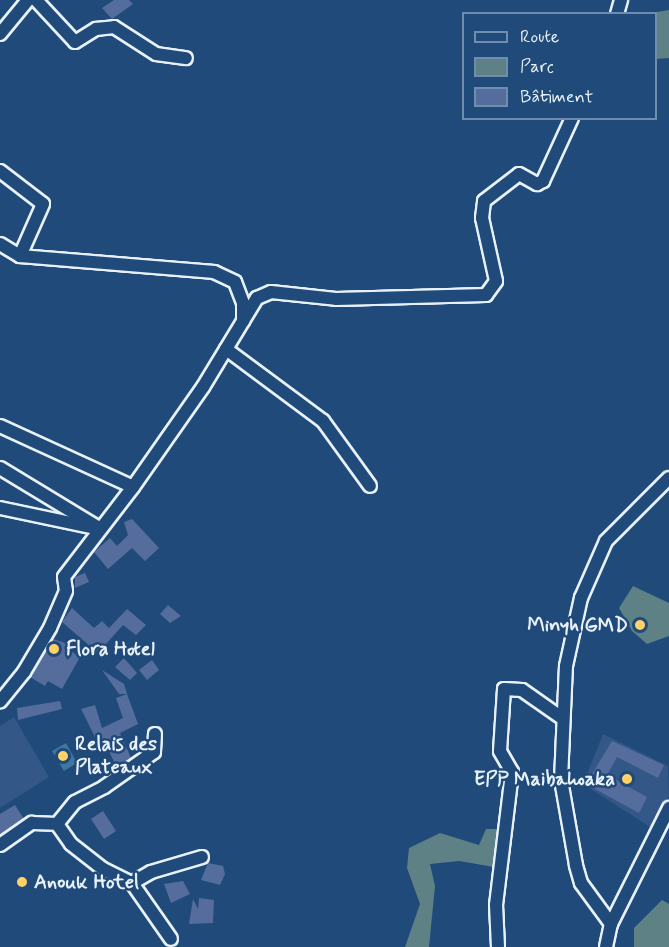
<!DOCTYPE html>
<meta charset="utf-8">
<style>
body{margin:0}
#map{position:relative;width:669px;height:947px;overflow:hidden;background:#1f4a7a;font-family:Mynerve,sans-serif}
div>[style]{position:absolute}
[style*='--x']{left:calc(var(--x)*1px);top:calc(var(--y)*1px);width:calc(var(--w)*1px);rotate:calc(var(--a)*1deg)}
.built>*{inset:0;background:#335786}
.green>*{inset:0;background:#5d8185}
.water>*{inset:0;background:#41769e}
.building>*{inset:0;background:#556d9d}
.roads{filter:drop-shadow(2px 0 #e8f1f8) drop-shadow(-2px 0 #e8f1f8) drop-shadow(0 2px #e8f1f8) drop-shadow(0 -2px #e8f1f8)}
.minor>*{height:12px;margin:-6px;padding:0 6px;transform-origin:6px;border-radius:6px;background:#1f4a7a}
.dots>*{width:16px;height:16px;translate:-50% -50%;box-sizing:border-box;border:3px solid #1f4a7a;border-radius:50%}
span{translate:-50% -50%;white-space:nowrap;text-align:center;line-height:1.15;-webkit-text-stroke:5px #1f4a7a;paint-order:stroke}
.poi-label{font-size:20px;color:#e8f1f8;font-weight:700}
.right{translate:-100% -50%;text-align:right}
.left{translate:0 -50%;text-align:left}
.legend{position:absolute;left:462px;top:12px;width:195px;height:108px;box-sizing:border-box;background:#1f4a7a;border:2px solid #6f8dac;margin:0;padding:8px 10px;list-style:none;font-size:18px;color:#e8f1f8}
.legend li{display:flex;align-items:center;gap:12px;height:30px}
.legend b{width:30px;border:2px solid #6f8dac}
</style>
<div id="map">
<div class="built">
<div style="clip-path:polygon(14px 717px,49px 777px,0 808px,0 726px)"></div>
<div style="clip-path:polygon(603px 734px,668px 766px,669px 796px,653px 829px,583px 784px)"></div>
</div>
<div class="green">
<div style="clip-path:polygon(669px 10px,669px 58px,656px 59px,656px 14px,651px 13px)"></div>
<div style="clip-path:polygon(633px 586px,669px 603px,669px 636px,647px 644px,632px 631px,619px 608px)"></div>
<div style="clip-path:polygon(486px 829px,498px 829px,494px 867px,459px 861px,430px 864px,435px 886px,429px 947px,405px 947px,420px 904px,407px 868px,409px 848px,440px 833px,479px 845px)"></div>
<div style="clip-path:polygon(662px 900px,669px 904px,669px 947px,634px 947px,634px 928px)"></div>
</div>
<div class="water">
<div style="clip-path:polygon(66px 743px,77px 763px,64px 771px,52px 751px)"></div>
</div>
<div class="building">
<div style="clip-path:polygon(114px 0,129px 0,133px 4px,112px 19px,102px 8px)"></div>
<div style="clip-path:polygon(132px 519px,159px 548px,145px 561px,132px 548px,108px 569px,94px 552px,110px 538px,117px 546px,128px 535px,124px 522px)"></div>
<div style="clip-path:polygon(85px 573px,89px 582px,75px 588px,75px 577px)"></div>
<div style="clip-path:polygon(168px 605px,181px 616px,170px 623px,160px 614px)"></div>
<div style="clip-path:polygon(72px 608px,94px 628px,102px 621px,109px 628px,127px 609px,146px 625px,136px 635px,123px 625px,98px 653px,62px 622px)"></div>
<div style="clip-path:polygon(53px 639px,68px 644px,66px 648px,80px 657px,62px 689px,48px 681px,45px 686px,30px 677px)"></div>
<div style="clip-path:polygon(124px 658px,137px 673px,130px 680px,115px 667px)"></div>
<div style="clip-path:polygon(152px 660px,159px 670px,147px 680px,139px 670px)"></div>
<div style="clip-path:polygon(102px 670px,124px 684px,127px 694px,119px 694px)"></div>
<div style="clip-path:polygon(127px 694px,138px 724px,120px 733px,131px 758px,117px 768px,104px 741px,99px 745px,81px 709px,95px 705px,102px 728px,123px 718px,116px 698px)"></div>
<div style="clip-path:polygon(60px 701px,62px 709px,18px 720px,17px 708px)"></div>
<div style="clip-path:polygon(612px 741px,664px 765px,658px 778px,617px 757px,607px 775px,647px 797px,639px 813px,586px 784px)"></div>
<div style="clip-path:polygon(15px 805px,24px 819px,0 835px,0 814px)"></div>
<div style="clip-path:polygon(103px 811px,116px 831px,104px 839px,91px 819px)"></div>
<div style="clip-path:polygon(208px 863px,223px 866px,225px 874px,220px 885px,201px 880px)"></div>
<div style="clip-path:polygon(183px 881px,190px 894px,171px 903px,164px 884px)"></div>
<div style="clip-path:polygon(199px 898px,214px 900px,213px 923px,189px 924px,193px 899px,198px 909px)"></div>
</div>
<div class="roads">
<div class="minor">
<div style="--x:36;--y:0;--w:57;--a:47.1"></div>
<div style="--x:75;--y:42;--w:25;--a:-32"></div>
<div style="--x:96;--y:29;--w:18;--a:-6"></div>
<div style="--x:114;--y:27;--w:50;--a:32.7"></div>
<div style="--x:156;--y:54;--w:30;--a:8"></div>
<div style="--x:617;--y:14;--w:15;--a:-74"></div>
<div style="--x:0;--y:34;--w:44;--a:-50.5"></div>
<div style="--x:0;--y:171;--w:54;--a:37.5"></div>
<div style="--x:43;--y:204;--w:57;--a:113.9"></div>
<div style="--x:0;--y:244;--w:23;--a:31"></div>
<div style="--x:20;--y:256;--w:195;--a:4.7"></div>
<div style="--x:214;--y:272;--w:23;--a:25"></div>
<div style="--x:235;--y:282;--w:22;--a:69"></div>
<div style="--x:243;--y:303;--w:18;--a:90"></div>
<div style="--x:243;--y:321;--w:77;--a:121.2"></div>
<div style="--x:203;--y:387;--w:122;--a:125"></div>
<div style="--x:133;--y:487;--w:113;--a:127.5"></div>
<div style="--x:64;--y:577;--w:14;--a:82"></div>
<div style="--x:66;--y:591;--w:40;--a:113.4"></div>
<div style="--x:50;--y:628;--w:51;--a:120.6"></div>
<div style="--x:24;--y:672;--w:38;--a:129"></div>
<div style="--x:243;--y:321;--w:27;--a:-59"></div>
<div style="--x:257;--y:298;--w:15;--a:-23"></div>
<div style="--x:271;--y:292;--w:65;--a:6.1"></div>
<div style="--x:336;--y:299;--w:150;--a:-1.5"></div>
<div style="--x:486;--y:295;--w:17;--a:-54"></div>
<div style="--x:496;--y:281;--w:65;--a:-102.5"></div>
<div style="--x:482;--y:218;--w:17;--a:-83"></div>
<div style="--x:484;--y:201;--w:44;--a:-37.6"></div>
<div style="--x:519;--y:174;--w:21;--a:29"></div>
<div style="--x:537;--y:184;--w:7;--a:-27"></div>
<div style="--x:543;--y:181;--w:69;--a:-65.3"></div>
<div style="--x:226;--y:349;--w:121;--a:36.6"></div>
<div style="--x:323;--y:421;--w:80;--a:54.1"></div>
<div style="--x:0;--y:426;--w:146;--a:24.6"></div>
<div style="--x:0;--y:468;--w:116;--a:31.2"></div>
<div style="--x:0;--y:508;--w:97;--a:11.9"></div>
<div style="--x:57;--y:824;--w:28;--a:-51"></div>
<div style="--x:75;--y:802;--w:33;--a:-27"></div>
<div style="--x:104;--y:787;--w:61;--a:-35"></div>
<div style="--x:154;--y:752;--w:18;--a:-87"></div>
<div style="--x:0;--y:845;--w:39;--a:-35"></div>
<div style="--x:32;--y:823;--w:25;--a:2"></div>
<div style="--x:57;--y:824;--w:24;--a:55"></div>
<div style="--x:71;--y:844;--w:41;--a:38"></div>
<div style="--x:103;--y:869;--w:32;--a:26"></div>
<div style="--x:132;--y:883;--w:68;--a:55.1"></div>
<div style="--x:132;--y:883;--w:22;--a:-30"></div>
<div style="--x:151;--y:872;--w:53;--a:-16.4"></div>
<div style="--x:611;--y:924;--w:51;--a:-126.2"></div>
<div style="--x:581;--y:883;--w:19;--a:-106"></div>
<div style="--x:576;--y:865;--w:86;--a:-100"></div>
<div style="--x:561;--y:780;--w:114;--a:-87.5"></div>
<div style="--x:566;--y:666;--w:70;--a:-77.6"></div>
<div style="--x:581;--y:598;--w:62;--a:-66.3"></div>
<div style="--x:606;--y:541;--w:89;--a:-45"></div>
<div style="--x:498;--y:947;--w:42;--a:-92.7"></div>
<div style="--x:496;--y:905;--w:134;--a:-83.1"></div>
<div style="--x:512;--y:772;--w:24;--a:-120"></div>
<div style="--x:500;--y:751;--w:62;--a:-86.3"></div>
<div style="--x:504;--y:689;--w:18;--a:3"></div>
<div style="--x:522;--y:690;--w:49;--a:35"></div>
<div style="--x:606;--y:947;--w:24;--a:-78"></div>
<div style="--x:611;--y:924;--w:130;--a:-63.4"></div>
</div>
</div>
<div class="dots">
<div style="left:640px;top:625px;background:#ffd166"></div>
<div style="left:54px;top:649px;background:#ffd166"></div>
<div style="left:63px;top:756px;background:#ffd166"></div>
<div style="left:627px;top:779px;background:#ffd166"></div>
<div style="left:22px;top:882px;background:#ffd166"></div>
</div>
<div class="poi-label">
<span class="right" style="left:628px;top:625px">Minyh GMD</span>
<span class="left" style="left:66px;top:649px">Flora Hotel</span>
<span class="left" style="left:75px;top:756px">Relais des<br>Plateaux</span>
<span class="right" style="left:615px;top:779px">EPP Maibahoaka</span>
<span class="left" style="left:34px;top:882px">Anouk Hotel</span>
</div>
<ul class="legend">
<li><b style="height:8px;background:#1f4a7a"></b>Route</li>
<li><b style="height:16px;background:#5d8185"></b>Parc</li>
<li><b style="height:16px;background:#556d9d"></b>Bâtiment</li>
</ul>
</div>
